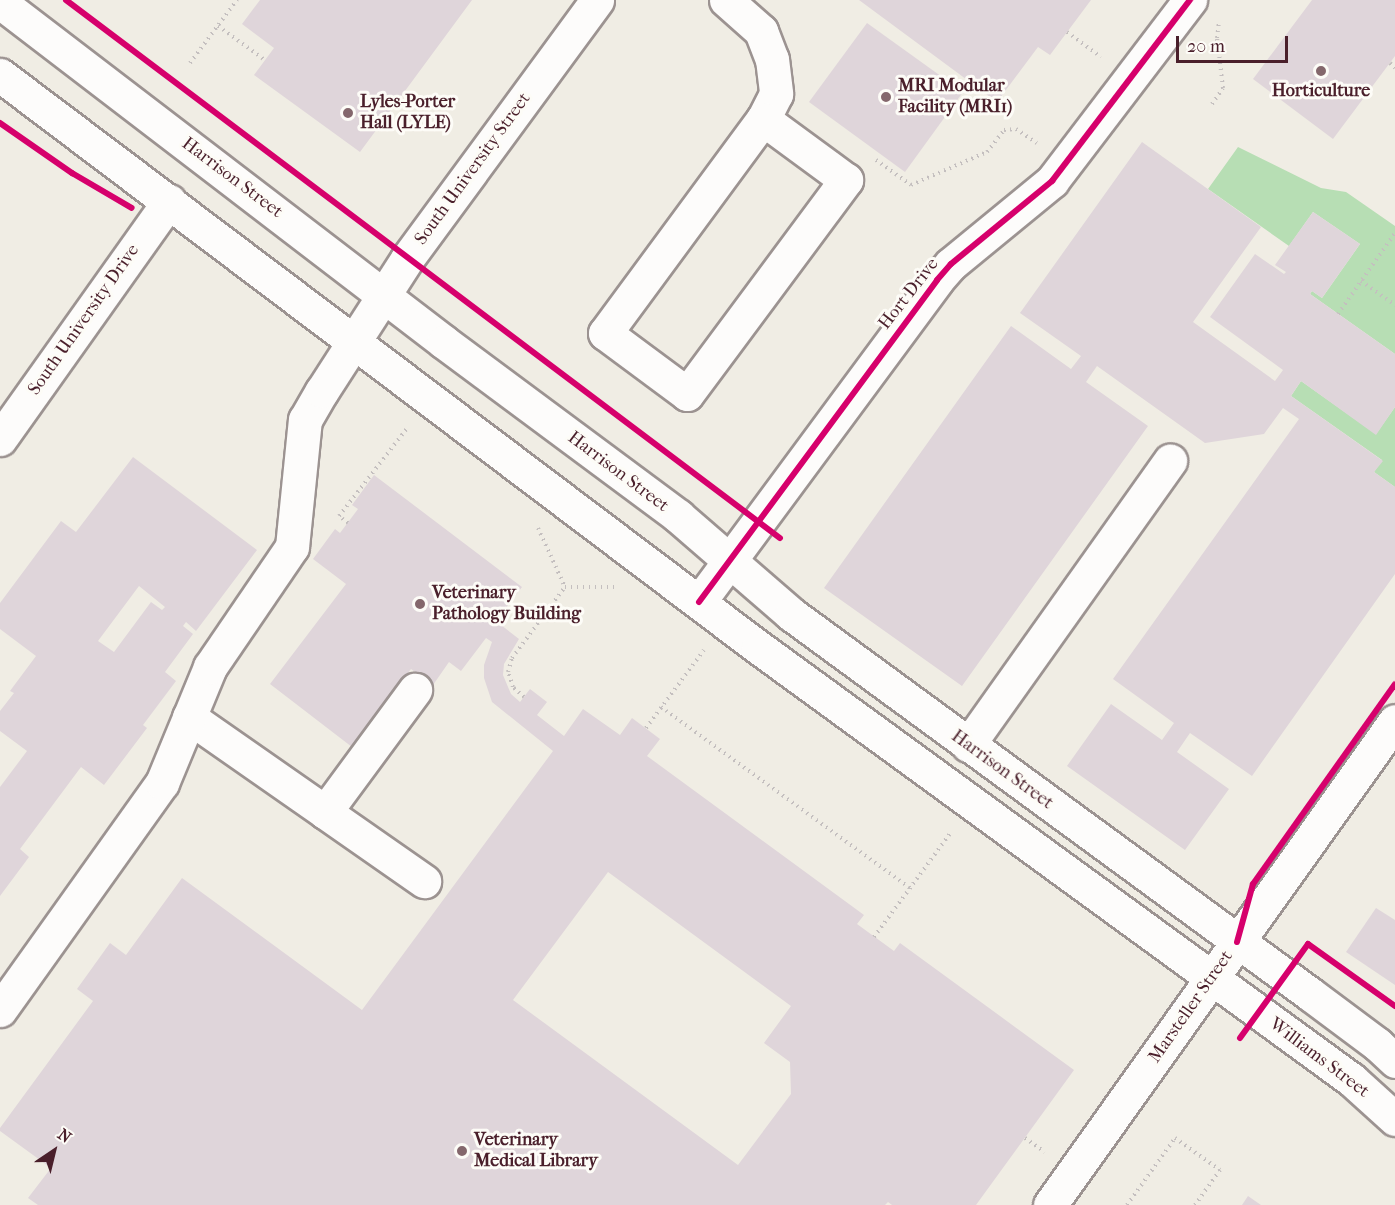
<!DOCTYPE html>
<style>
body{margin:0}
#map{position:relative;width:1395px;height:1205px;overflow:hidden;background:#f0ede4;font-family:"IM FELL French Canon",serif}
div>[style]{position:absolute}
[style*='--x']{left:calc(var(--x)*1px);top:calc(var(--y)*1px);width:calc(var(--w)*1px);rotate:calc(var(--a)*1deg)}
.green>*{inset:0;background:#b7deb4}
.building>*{inset:0;background:#dfd5da}
.path>*{height:4px;margin-top:-2px;transform-origin:0;background:repeating-linear-gradient(90deg,#c4bfbf 0 1.5px,transparent 0 6px)}
.roads{filter:drop-shadow(2px 0 #9c9391) drop-shadow(-2px 0 #9c9391) drop-shadow(0 2px #9c9391) drop-shadow(0 -2px #9c9391)}
.minor>*{height:33px;margin:-16.5px;padding:0 16.5px;transform-origin:16.5px;border-radius:16.5px;background:#fdfcfb}
.major>*{height:33px;margin:-16.5px;padding:0 16.5px;transform-origin:16.5px;border-radius:16.5px;background:#fdfcfb}
.cycleway>*{height:6px;margin:-3px;padding:0 3px;transform-origin:3px;border-radius:3px;background:#d6006c}
.dots>*{width:16px;height:16px;translate:-50% -50%;box-sizing:border-box;border:3px solid #fdfcf7;border-radius:50%}
span{translate:-50% -50%;white-space:nowrap;text-align:center;line-height:1.15;-webkit-text-stroke:6px #fdfcf7;paint-order:stroke}
.poi-label{font-size:18px;color:#4a1f2b;font-weight:700}
.left{translate:0 -50%;text-align:left}
.street-label{font-size:18px;color:#4a1f2b}
.north{position:absolute;left:24px;top:1121px;width:60px;height:60px;-webkit-text-stroke:4px #fdfcf7;paint-order:stroke;rotate:35deg;font-size:16px;font-weight:700;line-height:24px;text-align:center;color:#4a1f2b}
.north::after{content:'';display:block;margin:auto;width:21px;height:27px;background:#4a1f2b;clip-path:polygon(50% 0,100% 100%,50% 72%,0 100%)}
.scale{position:absolute;left:1176px;top:36px;width:112px;height:27px;box-sizing:border-box;border:3px solid #4a1f2b;border-top:0;padding-left:8px;font-size:18px;line-height:21px;white-space:nowrap;color:#4a1f2b;-webkit-text-stroke:4px #fdfcf7;paint-order:stroke}
</style>
<div id="map">
<div class="green">
<div style="clip-path:polygon(1238px 147px,1321px 188px,1346px 192px,1395px 226px,1395px 354px,1310px 294px,1312px 291px,1322px 298px,1360px 244px,1313px 212px,1289px 246px,1208px 189px)"></div>
<div style="clip-path:polygon(1301px 381px,1376px 434px,1395px 407px,1395px 487px,1374px 472px,1382px 460px,1291px 396px)"></div>
</div>
<div class="building">
<div style="clip-path:polygon(260px 0,472px 0,360px 152px,254px 75px,274px 48px,242px 24px)"></div>
<div style="clip-path:polygon(859px 0,1091px 0,1050px 55px,1038px 47px,997px 102px)"></div>
<div style="clip-path:polygon(1312px 0,1395px 0,1395px 56px,1333px 139px,1253px 79px)"></div>
<div style="clip-path:polygon(867px 23px,963px 92px,905px 172px,809px 102px)"></div>
<div style="clip-path:polygon(1142px 142px,1261px 227px,1193px 322px,1275px 381px,1283px 370px,1210px 317px,1255px 254px,1284px 274px,1286px 272px,1275px 265px,1313px 212px,1360px 244px,1322px 298px,1312px 291px,1310px 294px,1395px 354px,1395px 407px,1376px 435px,1301px 381px,1291px 396px,1383px 461px,1374px 472px,1395px 487px,1395px 574px,1252px 776px,1190px 733px,1177px 752px,1229px 789px,1185px 850px,1067px 766px,1111px 704px,1162px 740px,1174px 723px,1113px 679px,1299px 419px,1283px 408px,1264px 434px,1205px 443px,1097px 366px,1086px 382px,1148px 426px,962px 686px,824px 588px,1011px 326px,1071px 369px,1081px 356px,1020px 313px)"></div>
<div style="clip-path:polygon(evenodd,133px 457px,257px 550px,196px 631px,186px 622px,183px 626px,193px 634px,165px 672px,176px 681px,143px 725px,147px 728px,104px 785px,81px 767px,20px 849px,29px 857px,0 896px,0 787px,27px 751px,0 731px,0 711px,14px 693px,10px 691px,36px 656px,0 629px,0 603px,61px 521px,76px 532px,133px 457px,139px 586px,165px 607px,162px 610px,151px 602px,114px 652px,98px 641px,139px 586px)"></div>
<div style="clip-path:polygon(evenodd,374px 475px,522px 587px,496px 621px,519px 639px,504px 664px,503px 675px,511px 694px,520px 702px,530px 689px,547px 702px,537px 715px,564px 736px,583px 709px,620px 735px,632px 718px,660px 739px,647px 756px,864px 915px,857px 924px,894px 951px,900px 943px,1074px 1070px,976px 1205px,892px 1205px,888px 1202px,885px 1205px,38px 1205px,28px 1198px,51px 1168px,0 1131px,0 1128px,93px 1001px,77px 989px,110px 943px,126px 955px,182px 878px,362px 1010px,553px 751px,492px 702px,484px 678px,484px 665px,492px 642px,486px 638px,461px 671px,449px 662px,433px 685px,411px 669px,352px 747px,270px 684px,346px 584px,313px 559px,335px 529px,340px 533px,358px 509px,352px 505px,374px 475px,608px 872px,791px 1006px,764px 1043px,790px 1062px,791px 1094px,738px 1165px,513px 1000px,608px 872px)"></div>
<div style="clip-path:polygon(1376px 908px,1395px 920px,1395px 985px,1346px 952px)"></div>
<div style="clip-path:polygon(1248px 1196px,1261px 1205px,1242px 1205px)"></div>
</div>
<div class="path">
<div style="--x:218;--y:26;--w:58;--a:35.9"></div>
<div style="--x:1067;--y:32;--w:42;--a:36.3"></div>
<div style="--x:190;--y:63;--w:79;--a:-53.3"></div>
<div style="--x:1390;--y:63;--w:7;--a:45"></div>
<div style="--x:1212;--y:104;--w:19;--a:-55"></div>
<div style="--x:1223;--y:88;--w:50;--a:-96.8"></div>
<div style="--x:1217;--y:38;--w:16;--a:-83"></div>
<div style="--x:876;--y:160;--w:43;--a:35.5"></div>
<div style="--x:911;--y:185;--w:83;--a:-23.5"></div>
<div style="--x:987;--y:152;--w:28;--a:-52"></div>
<div style="--x:1004;--y:130;--w:12;--a:-5"></div>
<div style="--x:1016;--y:129;--w:25;--a:34"></div>
<div style="--x:1361;--y:281;--w:42;--a:35.2"></div>
<div style="--x:1338;--y:314;--w:99;--a:-54.9"></div>
<div style="--x:348;--y:523;--w:11;--a:-142"></div>
<div style="--x:339;--y:516;--w:113;--a:-52.2"></div>
<div style="--x:538;--y:528;--w:65;--a:65.4"></div>
<div style="--x:524;--y:697;--w:15;--a:-138"></div>
<div style="--x:513;--y:687;--w:16;--a:-108"></div>
<div style="--x:508;--y:672;--w:15;--a:-74"></div>
<div style="--x:512;--y:658;--w:89;--a:-53.3"></div>
<div style="--x:565;--y:587;--w:53;--a:0"></div>
<div style="--x:661;--y:707;--w:308;--a:36"></div>
<div style="--x:646;--y:728;--w:97;--a:-53.4"></div>
<div style="--x:874;--y:937;--w:130;--a:-53.7"></div>
<div style="--x:1025;--y:1138;--w:24;--a:35"></div>
<div style="--x:1127;--y:1205;--w:82;--a:-54.4"></div>
<div style="--x:1175;--y:1138;--w:55;--a:35.4"></div>
<div style="--x:1220;--y:1170;--w:43;--a:125.5"></div>
</div>
<div class="roads">
<div class="minor">
<div style="--x:726;--y:0;--w:47;--a:41.5"></div>
<div style="--x:761;--y:31;--w:30;--a:69"></div>
<div style="--x:772;--y:59;--w:35;--a:83"></div>
<div style="--x:776;--y:94;--w:28;--a:117"></div>
<div style="--x:763;--y:119;--w:266;--a:126.4"></div>
<div style="--x:605;--y:333;--w:102;--a:36.6"></div>
<div style="--x:687;--y:394;--w:267;--a:-53.4"></div>
<div style="--x:846;--y:180;--w:103;--a:-143.7"></div>
<div style="--x:0;--y:439;--w:292;--a:-54.6"></div>
<div style="--x:699;--y:602;--w:400;--a:-53.5"></div>
<div style="--x:937;--y:280;--w:21;--a:-49"></div>
<div style="--x:951;--y:264;--w:131;--a:-39.4"></div>
<div style="--x:1052;--y:181;--w:228;--a:-52.7"></div>
<div style="--x:189;--y:717;--w:166;--a:34.9"></div>
<div style="--x:325;--y:812;--w:152;--a:-53.6"></div>
<div style="--x:968;--y:745;--w:349;--a:-54.6"></div>
<div style="--x:325;--y:812;--w:121;--a:34.9"></div>
<div style="--x:0;--y:1010;--w:279;--a:-54.5"></div>
<div style="--x:162;--y:783;--w:126;--a:-67.5"></div>
<div style="--x:210;--y:667;--w:145;--a:-55.7"></div>
<div style="--x:292;--y:547;--w:128;--a:-84.2"></div>
<div style="--x:305;--y:420;--w:34;--a:-60"></div>
<div style="--x:322;--y:391;--w:157;--a:-57.2"></div>
<div style="--x:407;--y:259;--w:321;--a:-53.7"></div>
<div style="--x:1050;--y:1205;--w:594;--a:-54.52"></div>
</div>
<div class="major">
<div style="--x:0;--y:2;--w:559;--a:37.44"></div>
<div style="--x:444;--y:342;--w:292;--a:36.6"></div>
<div style="--x:678;--y:516;--w:150;--a:40.9"></div>
<div style="--x:791;--y:614;--w:643;--a:36.21"></div>
<div style="--x:1310;--y:994;--w:84;--a:36.7"></div>
<div style="--x:1377;--y:1044;--w:25;--a:43"></div>
<div style="--x:0;--y:75;--w:950;--a:37.04"></div>
<div style="--x:758;--y:647;--w:735;--a:36.09"></div>
<div style="--x:1352;--y:1080;--w:58;--a:42.2"></div>
</div>
</div>
<div class="cycleway">
<div style="--x:66;--y:0;--w:894;--a:37"></div>
<div style="--x:0;--y:123;--w:88;--a:34.8"></div>
<div style="--x:72;--y:173;--w:69;--a:30.3"></div>
<div style="--x:699;--y:602;--w:400;--a:-53.5"></div>
<div style="--x:937;--y:280;--w:21;--a:-49"></div>
<div style="--x:951;--y:264;--w:131;--a:-39.4"></div>
<div style="--x:1052;--y:181;--w:228;--a:-52.7"></div>
<div style="--x:1237;--y:942;--w:60;--a:-74.6"></div>
<div style="--x:1253;--y:884;--w:245;--a:-54.6"></div>
<div style="--x:1240;--y:1038;--w:116;--a:-54.1"></div>
<div style="--x:1308;--y:944;--w:107;--a:35.5"></div>
</div>
<div class="dots">
<div style="left:1321px;top:71px;background:#84676c"></div>
<div style="left:886px;top:97px;background:#84676c"></div>
<div style="left:348px;top:113px;background:#84676c"></div>
<div style="left:420px;top:604px;background:#84676c"></div>
<div style="left:462px;top:1151px;background:#84676c"></div>
</div>
<div class="poi-label">
<span class="left" style="left:898px;top:97px">MRI Modular<br>Facility (MRI1)</span>
<span style="left:1321px;top:91px">Horticulture</span>
<span class="left" style="left:360px;top:113px">Lyles-Porter<br>Hall (LYLE)</span>
<span class="left" style="left:432px;top:604px">Veterinary<br>Pathology Building</span>
<span class="left" style="left:474px;top:1151px">Veterinary<br>Medical Library</span>
</div>
<div class="street-label">
<span style="left:473px;top:169px;rotate:-54deg">South University Street</span>
<span style="left:232px;top:178px;rotate:37deg">Harrison Street</span>
<span style="left:909px;top:294px;rotate:-52deg">Hort Drive</span>
<span style="left:84px;top:320px;rotate:-55deg">South University Drive</span>
<span style="left:618px;top:472px;rotate:37deg">Harrison Street</span>
<span style="left:1002px;top:770px;rotate:36deg">Harrison Street</span>
<span style="left:1191px;top:1007px;rotate:-55deg">Marsteller Street</span>
<span style="left:1319px;top:1058px;rotate:37deg">Williams Street</span>
</div>
<div class="north">N</div>
<div class="scale">20 m</div>
</div>
